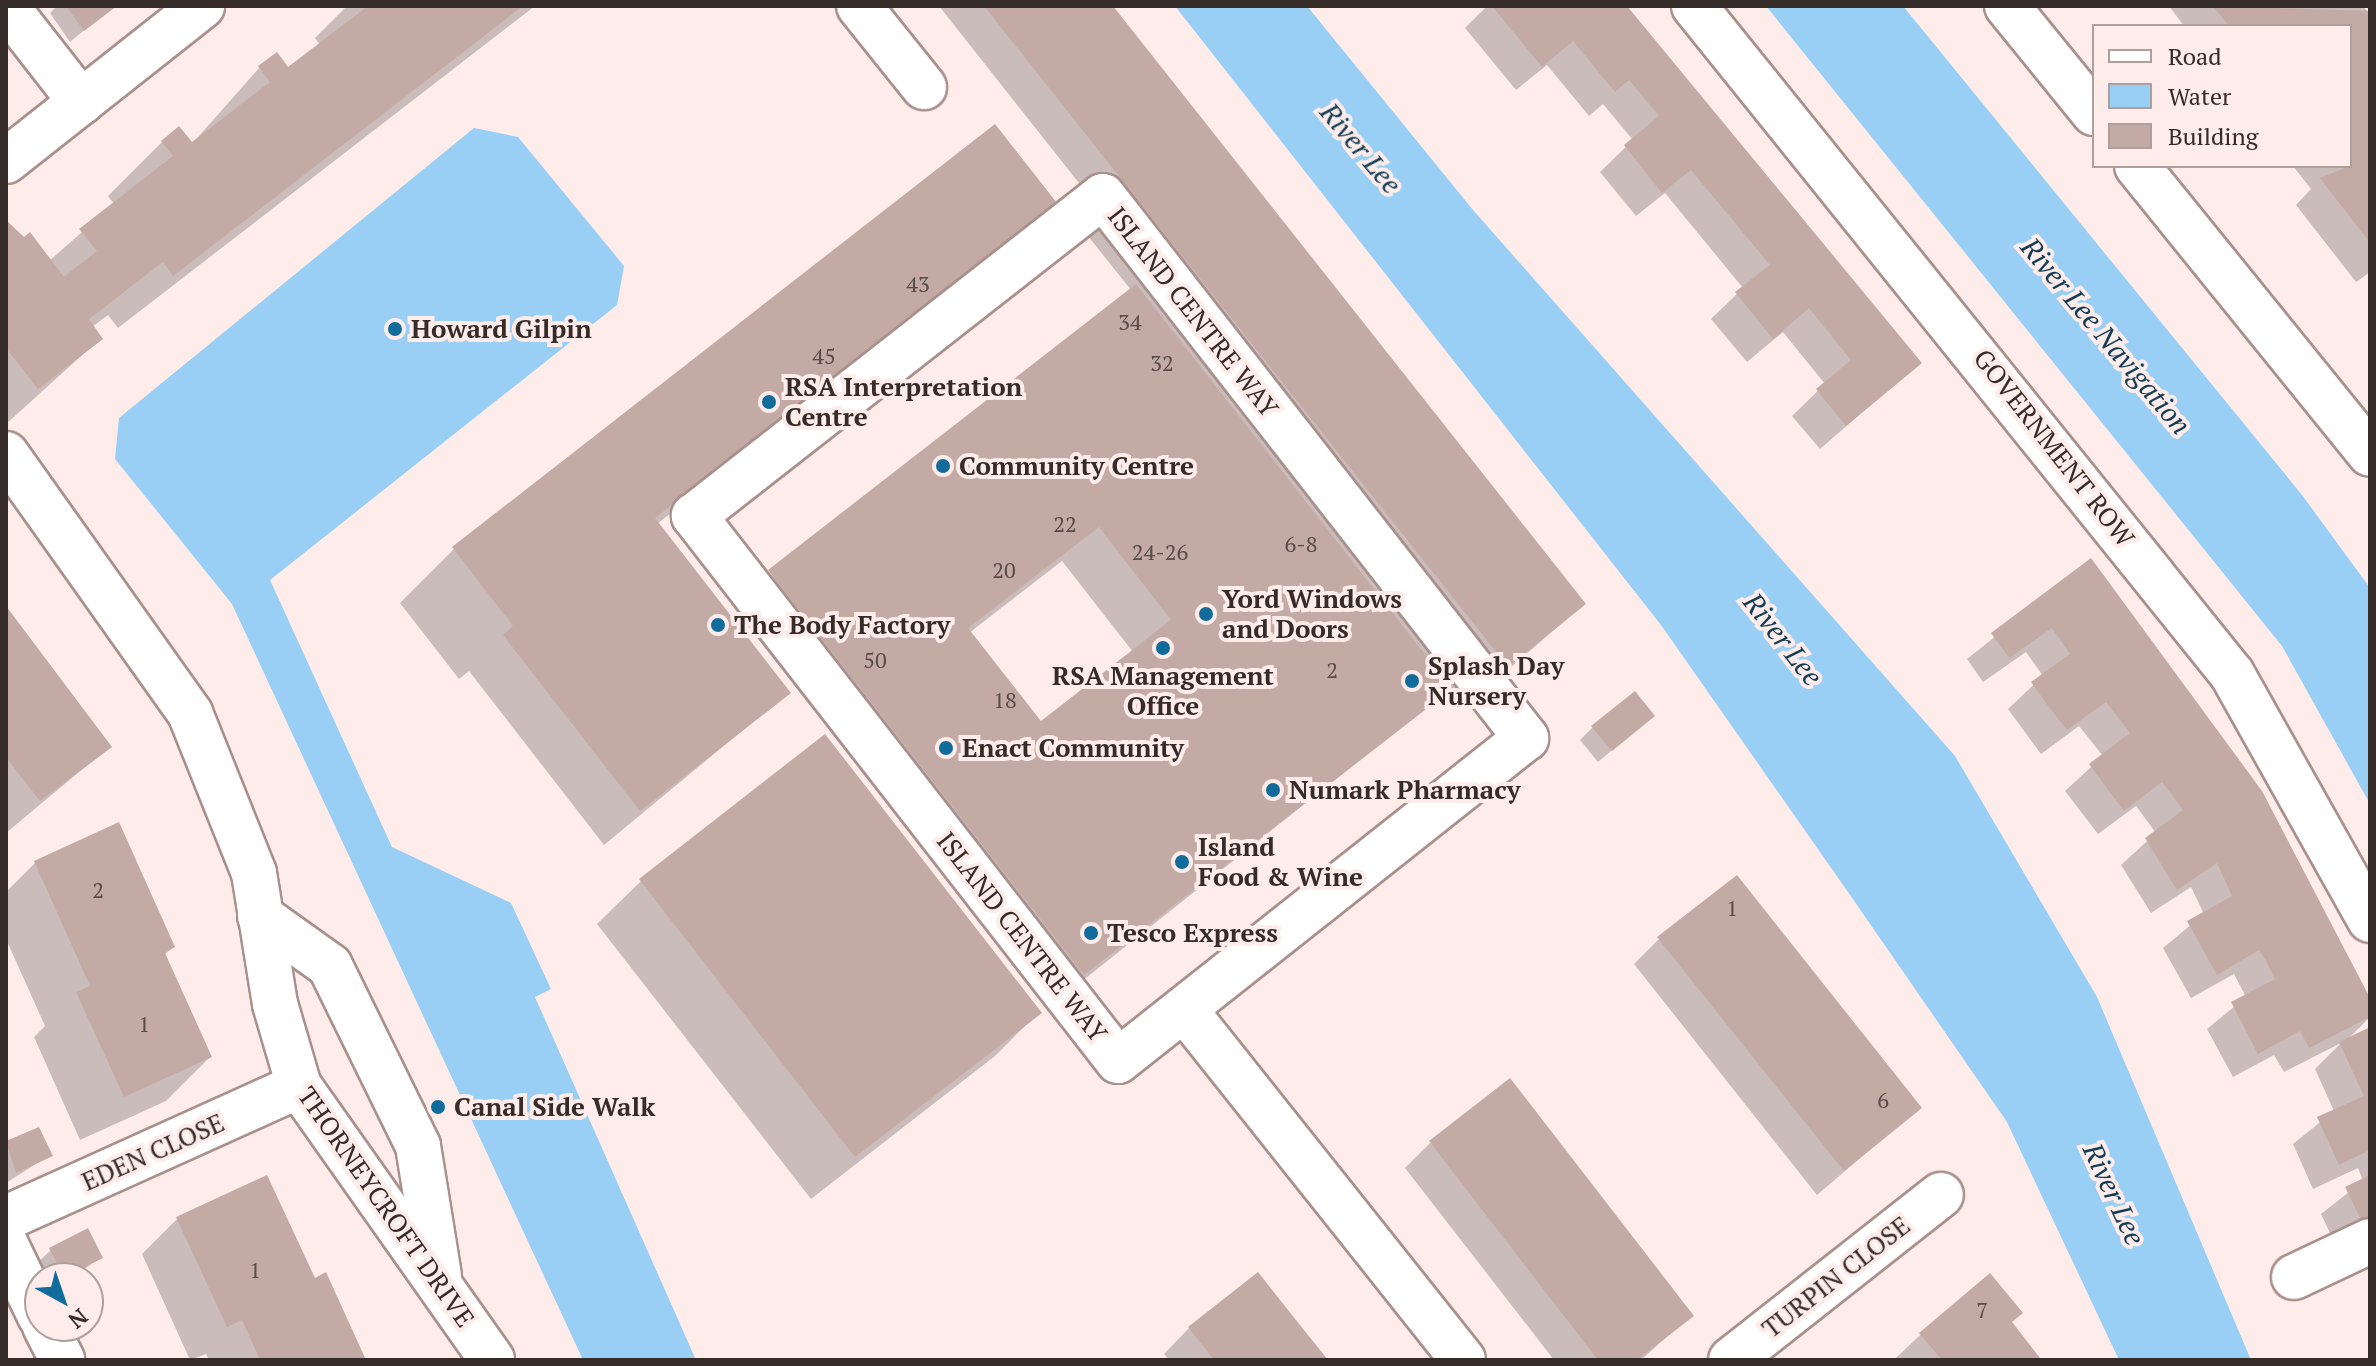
<!DOCTYPE html>
<style>
body{margin:0}
#map{position:relative;width:2376px;height:1366px;overflow:hidden;background:#fdece9;font-family:"PT Serif",serif}
div>[style]{position:absolute}
[style*='--x']{left:calc(var(--x)*1px);top:calc(var(--y)*1px);width:calc(var(--w)*1px);rotate:calc(var(--a)*1deg)}
.water>*{inset:0;background:#99cff5}
.shadow>*{inset:0;background:#0003}
.building>*{inset:0;background:#c4aaa5}
.roads{filter:drop-shadow(2px 0 #a9908c) drop-shadow(-2px 0 #a9908c) drop-shadow(0 2px #a9908c) drop-shadow(0 -2px #a9908c)}
.minor>*{height:44px;margin:-22px;padding:0 22px;transform-origin:22px;border-radius:22px;background:#fff}
.dots>*{width:22px;height:22px;translate:-50% -50%;box-sizing:border-box;border:4px solid #fdece9;border-radius:50%}
span{translate:-50% -50%;white-space:nowrap;text-align:center;line-height:1.15;-webkit-text-stroke:8px #fdece9;paint-order:stroke}
.number-label{font-size:22px;color:#594b48}
.number-label span{-webkit-text-stroke-width:0}
.street-label{font-size:26px;color:#352b29}
.poi-label{font-size:26px;color:#352b29;font-weight:700}
.left{translate:0 -50%;text-align:left}
.water-label{font-size:28px;color:#133d56;font-style:italic}
.frame{position:absolute;inset:0;border:8px solid #352b29;pointer-events:none}
.legend{position:absolute;left:2092px;top:24px;width:260px;height:144px;box-sizing:border-box;background:#fdece9;border:2px solid #ad9f9c;margin:0;padding:10px 14px;list-style:none;font-size:24px;color:#352b29}
.legend li{display:flex;align-items:center;gap:16px;height:40px}
.legend b{width:40px;border:2px solid #ad9f9c}
.north{position:absolute;left:24px;top:1262px;width:80px;height:80px;box-sizing:border-box;background:#fdece9;border:2px solid #ad9f9c;border-radius:50%;rotate:140deg;font-size:22px;font-weight:700;line-height:32px;text-align:center;color:#352b29}
.north::after{content:'';display:block;margin:auto;width:28px;height:36px;background:#116c9b;clip-path:polygon(50% 0,100% 100%,50% 72%,0 100%)}
</style>
<div id="map">
<div class="water">
<div style="clip-path:polygon(1175px 6px,1307px 6px,1473px 210px,1955px 756px,2097px 997px,2251px 1360px,2119px 1360px,2007px 1122px,1848px 892px,1661px 625px)"></div>
<div style="clip-path:polygon(1766px 6px,1903px 6px,2302px 495px,2370px 588px,2370px 804px,2282px 646px)"></div>
<div style="clip-path:polygon(474px 128px,518px 137px,624px 266px,617px 305px,270px 580px,392px 847px,511px 903px,551px 989px,535px 997px,696px 1360px,583px 1360px,232px 604px,115px 459px,119px 418px)"></div>
</div>
<div class="shadow">
<div style="clip-path:polygon(57px 6px,113px 6px,70px 42px,50px 13px)"></div>
<div style="clip-path:polygon(347px 6px,535px 6px,118px 328px,108px 315px,92px 327px,100px 339px,6px 424px,6px 222px,49px 261px,114px 204px,108px 196px,162px 142px,191px 145px,259px 68px,276px 55px,288px 69px,320px 45px,315px 38px)"></div>
<div style="clip-path:polygon(evenodd,939px 6px,1110px 6px,1584px 604px,1463px 709px,1448px 690px,1047px 1009px,734px 608px,1131px 290px,1068px 211px,1086px 192px,939px 6px,1062px 561px,1133px 652px,1040px 724px,969px 633px,1062px 561px)"></div>
<div style="clip-path:polygon(1487px 6px,1624px 6px,1919px 363px,1820px 449px,1792px 416px,1825px 384px,1783px 332px,1747px 362px,1711px 319px,1743px 288px,1665px 193px,1636px 216px,1600px 172px,1633px 140px,1603px 104px,1589px 116px,1547px 65px,1516px 90px,1465px 28px)"></div>
<div style="clip-path:polygon(2169px 6px,2363px 6px,2370px 15px,2370px 272px,2356px 282px,2296px 205px,2311px 189px,2293px 166px,2350px 166px,2350px 26px,2184px 26px)"></div>
<div style="clip-path:polygon(1054px 203px,1000px 257px,657px 524px,789px 692px,604px 845px,469px 671px,459px 679px,400px 603px,454px 549px)"></div>
<div style="clip-path:polygon(2090px 561px,2370px 1002px,2370px 1017px,2348px 1039px,2370px 1030px,2370px 1240px,2340px 1254px,2321px 1214px,2363px 1181px,2358px 1168px,2313px 1189px,2293px 1144px,2334px 1111px,2315px 1069px,2341px 1043px,2284px 1072px,2274px 1055px,2233px 1077px,2207px 1029px,2246px 997px,2234px 974px,2191px 998px,2163px 948px,2204px 914px,2191px 887px,2151px 913px,2121px 865px,2156px 833px,2136px 806px,2098px 834px,2065px 791px,2103px 756px,2079px 726px,2041px 754px,2008px 709px,2043px 676px,2026px 652px,1983px 682px,1967px 659px)"></div>
<div style="clip-path:polygon(6px 609px,109px 747px,6px 833px)"></div>
<div style="clip-path:polygon(1652px 716px,1598px 762px,1580px 740px,1593px 727px)"></div>
<div style="clip-path:polygon(35px 863px,173px 947px,164px 955px,210px 1057px,166px 1101px,80px 1140px,34px 1037px,45px 1026px,6px 939px,6px 892px)"></div>
<div style="clip-path:polygon(641px 881px,1039px 1012px,995px 1056px,811px 1199px,597px 924px)"></div>
<div style="clip-path:polygon(1659px 939px,1919px 1108px,1817px 1195px,1634px 964px)"></div>
<div style="clip-path:polygon(38px 1130px,50px 1155px,6px 1183px,6px 1143px)"></div>
<div style="clip-path:polygon(1430px 1143px,1691px 1315px,1641px 1360px,1554px 1360px,1405px 1168px)"></div>
<div style="clip-path:polygon(177px 1219px,314px 1281px,364px 1360px,209px 1360px,206px 1354px,190px 1360px,142px 1254px)"></div>
<div style="clip-path:polygon(51px 1250px,101px 1257px,72px 1278px,46px 1278px,38px 1262px)"></div>
<div style="clip-path:polygon(1258px 1275px,1325px 1360px,1169px 1360px,1164px 1354px,1189px 1328px)"></div>
<div style="clip-path:polygon(2010px 1323px,2035px 1360px,1895px 1359px,1921px 1334px)"></div>
</div>
<div class="building">
<div style="clip-path:polygon(66px 6px,117px 6px,84px 31px)"></div>
<div style="clip-path:polygon(368px 6px,523px 6px,173px 276px,163px 262px,89px 319px,103px 339px,38px 389px,6px 348px,6px 220px,24px 237px,30px 232px,64px 277px,97px 251px,79px 229px,173px 156px,161px 141px,179px 126px,192px 142px,270px 82px,258px 66px,277px 52px,288px 67px)"></div>
<div style="clip-path:polygon(984px 6px,1113px 6px,1586px 604px,1508px 667px)"></div>
<div style="clip-path:polygon(1492px 6px,1627px 6px,1922px 363px,1846px 426px,1816px 389px,1851px 360px,1809px 308px,1773px 339px,1735px 292px,1770px 265px,1691px 170px,1662px 193px,1624px 145px,1659px 116px,1629px 80px,1615px 92px,1573px 41px,1542px 67px)"></div>
<div style="clip-path:polygon(2213px 6px,2370px 11px,2370px 243px,2320px 178px,2350px 166px,2350px 26px,2229px 26px)"></div>
<div style="clip-path:polygon(995px 124px,1057px 203px,655px 518px,791px 693px,640px 811px,503px 635px,513px 626px,452px 547px)"></div>
<div style="clip-path:polygon(evenodd,1136px 284px,1452px 689px,1084px 975px,768px 570px,1136px 284px,1099px 527px,1171px 620px,1041px 721px,968px 628px,1099px 527px)"></div>
<div style="clip-path:polygon(2091px 558px,2262px 791px,2370px 998px,2370px 1017px,2309px 1048px,2300px 1031px,2258px 1054px,2231px 1002px,2275px 979px,2265px 959px,2259px 950px,2217px 975px,2187px 921px,2232px 896px,2217px 863px,2177px 890px,2145px 838px,2183px 810px,2162px 782px,2124px 811px,2089px 764px,2130px 733px,2106px 702px,2067px 730px,2049px 707px,2031px 682px,2070px 654px,2052px 628px,2009px 658px,1991px 633px)"></div>
<div style="clip-path:polygon(6px 606px,112px 747px,40px 801px,6px 757px)"></div>
<div style="clip-path:polygon(1635px 691px,1655px 716px,1612px 751px,1591px 726px)"></div>
<div style="clip-path:polygon(825px 734px,1042px 1013px,855px 1157px,639px 879px)"></div>
<div style="clip-path:polygon(119px 822px,175px 947px,165px 953px,212px 1057px,124px 1097px,76px 992px,90px 986px,34px 861px)"></div>
<div style="clip-path:polygon(1737px 875px,1922px 1108px,1844px 1171px,1657px 937px)"></div>
<div style="clip-path:polygon(2370px 1027px,2370px 1150px,2339px 1165px,2317px 1117px,2364px 1096px,2339px 1042px)"></div>
<div style="clip-path:polygon(1510px 1078px,1694px 1316px,1637px 1360px,1598px 1360px,1429px 1141px)"></div>
<div style="clip-path:polygon(39px 1127px,53px 1156px,16px 1173px,6px 1141px)"></div>
<div style="clip-path:polygon(267px 1175px,315px 1278px,326px 1272px,366px 1360px,260px 1360px,242px 1320px,227px 1327px,176px 1217px)"></div>
<div style="clip-path:polygon(2370px 1175px,2370px 1228px,2366px 1230px,2345px 1187px)"></div>
<div style="clip-path:polygon(88px 1228px,103px 1258px,64px 1277px,49px 1248px)"></div>
<div style="clip-path:polygon(1258px 1272px,1288px 1310px,1328px 1360px,1214px 1360px,1188px 1327px)"></div>
<div style="clip-path:polygon(1990px 1273px,2023px 1313px,2012px 1322px,2040px 1358px,1942px 1360px,1919px 1333px)"></div>
</div>
<div class="roads">
<div class="minor">
<div style="--x:6;--y:6;--w:122;--a:52"></div>
<div style="--x:859;--y:6;--w:104;--a:51.3"></div>
<div style="--x:1694;--y:6;--w:858;--a:51.15"></div>
<div style="--x:2232;--y:674;--w:282;--a:60.7"></div>
<div style="--x:2007;--y:6;--w:138;--a:50.9"></div>
<div style="--x:6;--y:161;--w:250;--a:-38.3"></div>
<div style="--x:2137;--y:166;--w:370;--a:51"></div>
<div style="--x:1103;--y:196;--w:688;--a:52.03"></div>
<div style="--x:1526;--y:738;--w:520;--a:141.63"></div>
<div style="--x:1118;--y:1061;--w:691;--a:-127.88"></div>
<div style="--x:694;--y:516;--w:519;--a:-38.04"></div>
<div style="--x:6;--y:454;--w:318;--a:54.6"></div>
<div style="--x:190;--y:713;--w:172;--a:68.2"></div>
<div style="--x:254;--y:873;--w:133;--a:80.9"></div>
<div style="--x:275;--y:1004;--w:85;--a:73.7"></div>
<div style="--x:299;--y:1086;--w:335;--a:54.8"></div>
<div style="--x:260;--y:916;--w:86;--a:35.5"></div>
<div style="--x:330;--y:966;--w:200;--a:63.9"></div>
<div style="--x:418;--y:1146;--w:131;--a:80.8"></div>
<div style="--x:1184;--y:1009;--w:448;--a:51.5"></div>
<div style="--x:6;--y:1218;--w:321;--a:-24.3"></div>
<div style="--x:6;--y:1245;--w:79;--a:64.4"></div>
<div style="--x:2294;--y:1277;--w:84;--a:-25.3"></div>
<div style="--x:45;--y:1326;--w:38;--a:63"></div>
<div style="--x:1731;--y:1360;--w:267;--a:-38.2"></div>
</div>
</div>
<div class="dots">
<div style="left:395px;top:329px;background:#116c9b"></div>
<div style="left:769px;top:402px;background:#116c9b"></div>
<div style="left:943px;top:466px;background:#116c9b"></div>
<div style="left:1206px;top:614px;background:#116c9b"></div>
<div style="left:718px;top:625px;background:#116c9b"></div>
<div style="left:1163px;top:648px;background:#116c9b"></div>
<div style="left:1412px;top:681px;background:#116c9b"></div>
<div style="left:946px;top:748px;background:#116c9b"></div>
<div style="left:1273px;top:790px;background:#116c9b"></div>
<div style="left:1182px;top:862px;background:#116c9b"></div>
<div style="left:1091px;top:933px;background:#116c9b"></div>
<div style="left:438px;top:1107px;background:#116c9b"></div>
</div>
<div class="number-label">
<span style="left:918px;top:284px">43</span>
<span style="left:1130px;top:322px">34</span>
<span style="left:824px;top:356px">45</span>
<span style="left:1162px;top:363px">32</span>
<span style="left:1065px;top:524px">22</span>
<span style="left:1301px;top:544px">6-8</span>
<span style="left:1160px;top:552px">24-26</span>
<span style="left:1004px;top:570px">20</span>
<span style="left:875px;top:660px">50</span>
<span style="left:1332px;top:670px">2</span>
<span style="left:1005px;top:700px">18</span>
<span style="left:98px;top:890px">2</span>
<span style="left:1732px;top:908px">1</span>
<span style="left:144px;top:1024px">1</span>
<span style="left:1883px;top:1100px">6</span>
<span style="left:255px;top:1270px">1</span>
<span style="left:1982px;top:1310px">7</span>
</div>
<div class="street-label">
<span style="left:1193px;top:312px;rotate:52deg">ISLAND CENTRE WAY</span>
<span style="left:2054px;top:448px;rotate:52deg">GOVERNMENT ROW</span>
<span style="left:1022px;top:937px;rotate:52deg">ISLAND CENTRE WAY</span>
<span style="left:153px;top:1152px;rotate:-24deg">EDEN CLOSE</span>
<span style="left:386px;top:1207px;rotate:55deg">THORNEYCROFT DRIVE</span>
<span style="left:1836px;top:1277px;rotate:-38deg">TURPIN CLOSE</span>
</div>
<div class="poi-label">
<span class="left" style="left:411px;top:329px">Howard Gilpin</span>
<span class="left" style="left:785px;top:402px">RSA Interpretation<br>Centre</span>
<span class="left" style="left:959px;top:466px">Community Centre</span>
<span class="left" style="left:1222px;top:614px">Yord Windows<br>and Doors</span>
<span class="left" style="left:734px;top:625px">The Body Factory</span>
<span class="left" style="left:1428px;top:681px">Splash Day<br>Nursery</span>
<span style="left:1163px;top:691px">RSA Management<br>Office</span>
<span class="left" style="left:962px;top:748px">Enact Community</span>
<span class="left" style="left:1289px;top:790px">Numark Pharmacy</span>
<span class="left" style="left:1198px;top:862px">Island<br>Food &amp; Wine</span>
<span class="left" style="left:1107px;top:933px">Tesco Express</span>
<span class="left" style="left:454px;top:1107px">Canal Side Walk</span>
</div>
<div class="water-label">
<span style="left:1361px;top:148px;rotate:50deg">River Lee</span>
<span style="left:2106px;top:336px;rotate:50deg">River Lee Navigation</span>
<span style="left:1783px;top:639px;rotate:52deg">River Lee</span>
<span style="left:2114px;top:1194px;rotate:65deg">River Lee</span>
</div>
<div class="frame"></div>
<ul class="legend">
<li><b style="height:10px;background:#fff"></b>Road</li>
<li><b style="height:22px;background:#99cff5"></b>Water</li>
<li><b style="height:22px;background:#c4aaa5"></b>Building</li>
</ul>
<div class="north">N</div>
</div>
